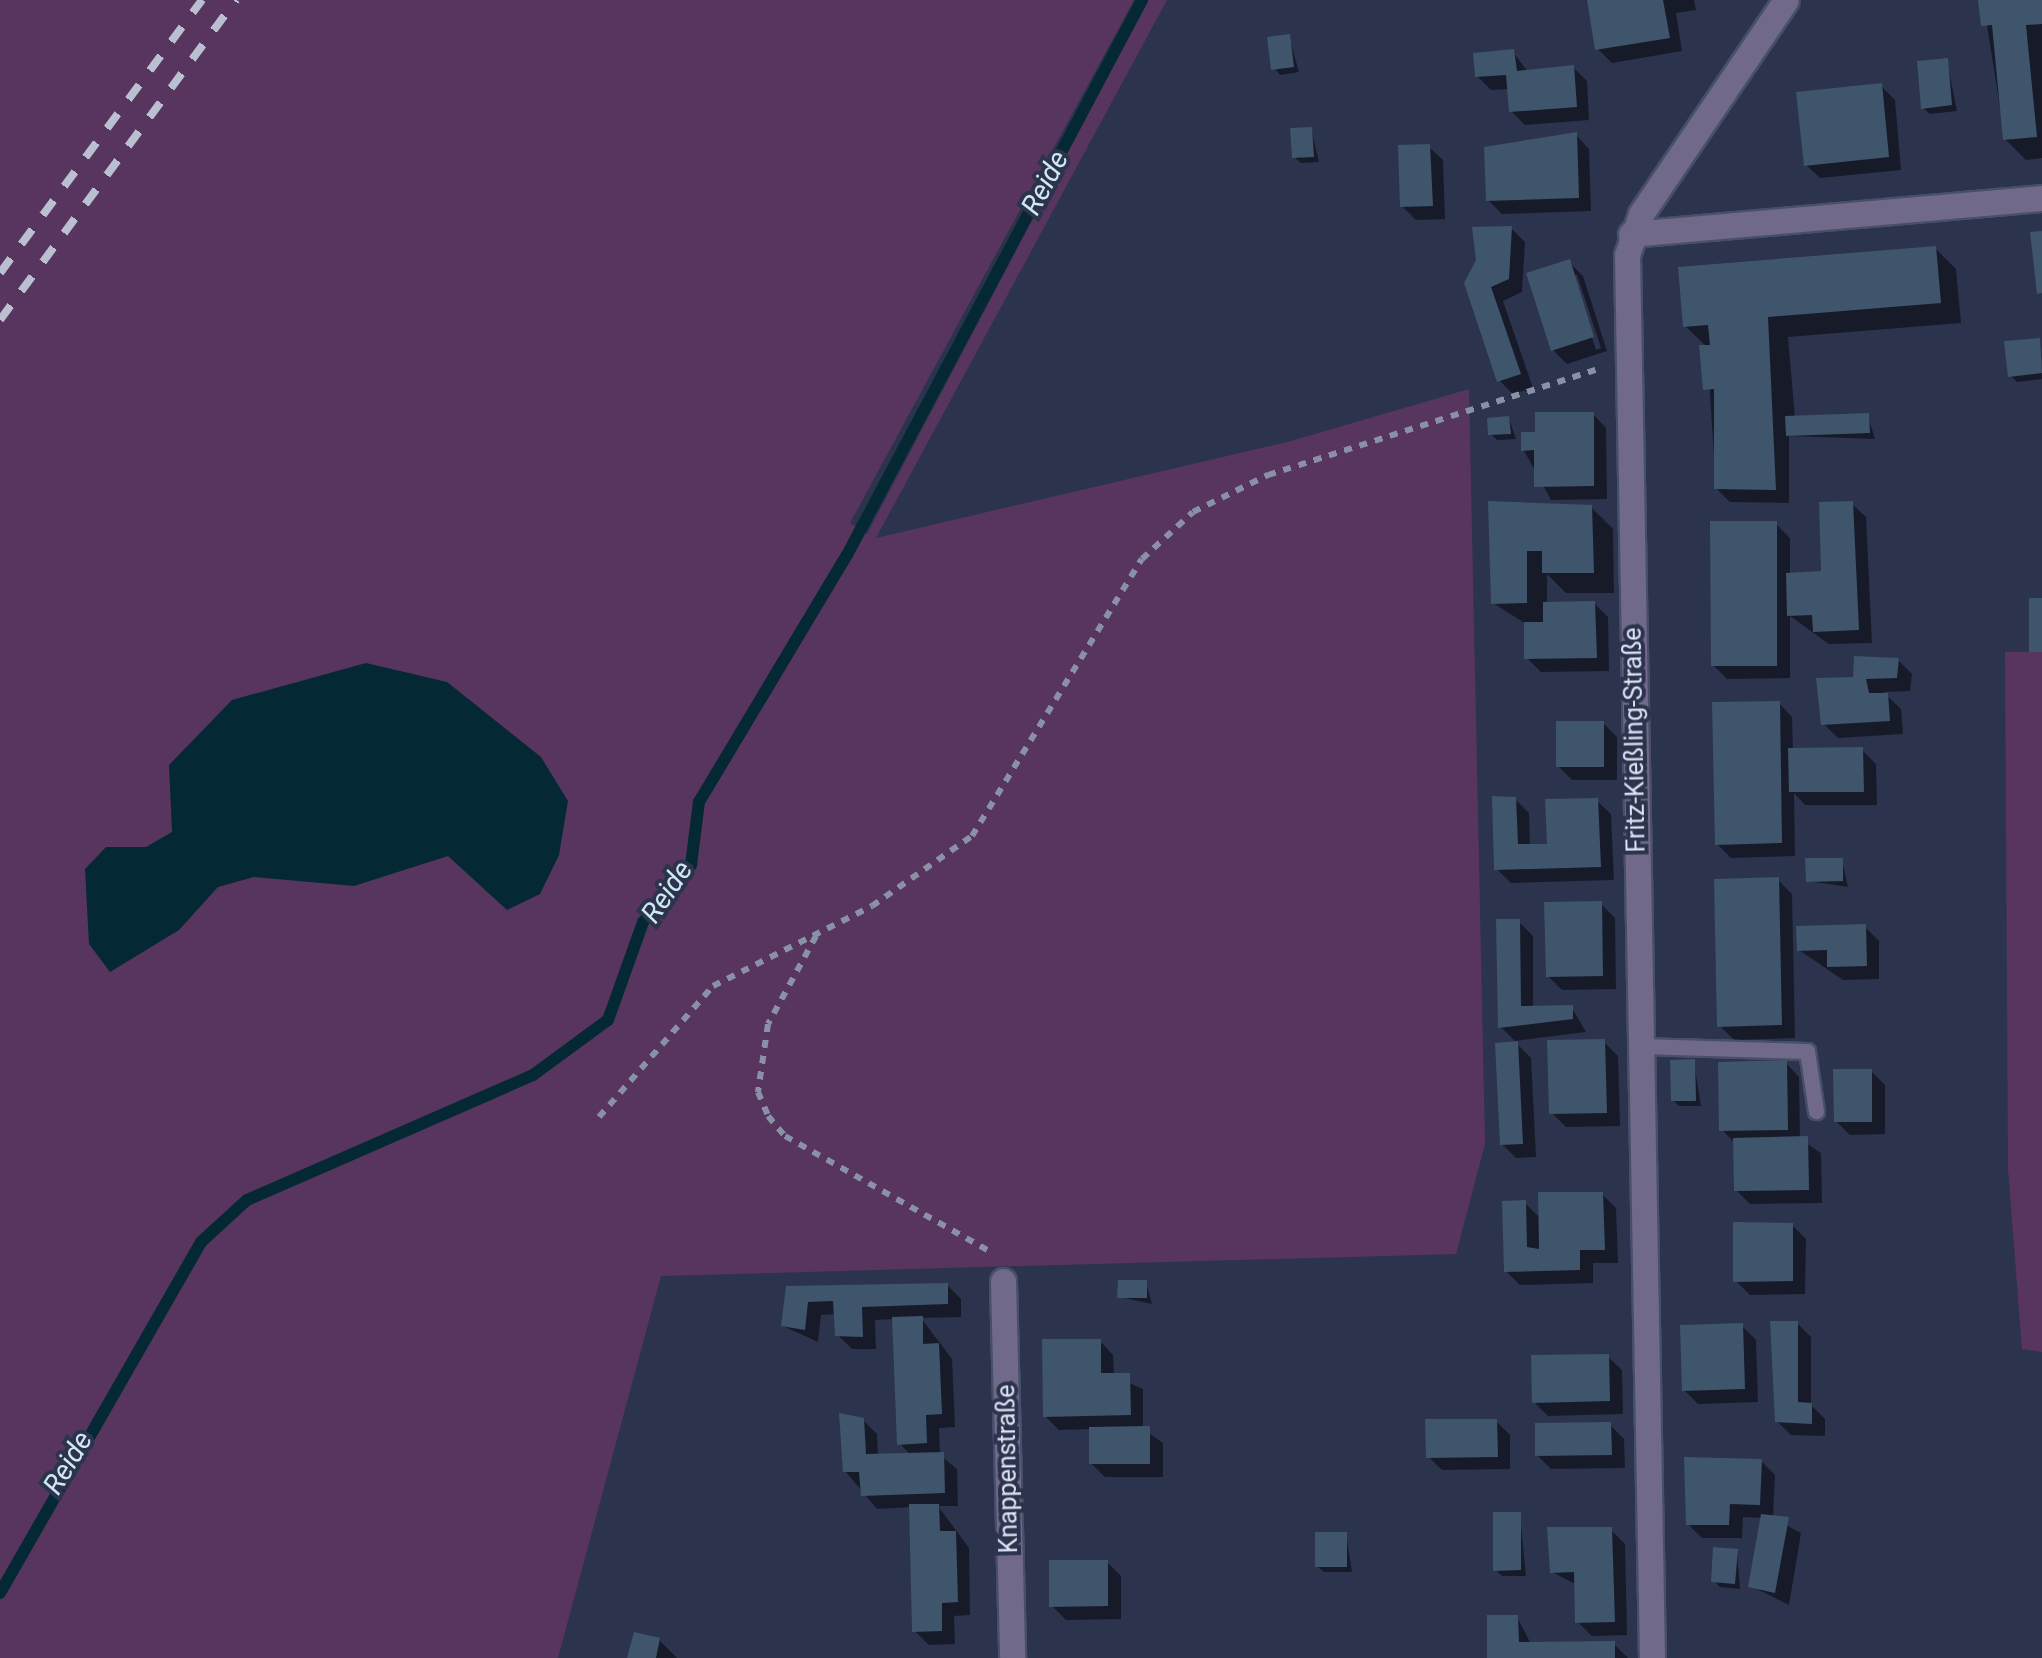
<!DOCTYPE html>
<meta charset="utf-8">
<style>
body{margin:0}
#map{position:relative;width:2042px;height:1658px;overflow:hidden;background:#2c334d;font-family:Roboto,sans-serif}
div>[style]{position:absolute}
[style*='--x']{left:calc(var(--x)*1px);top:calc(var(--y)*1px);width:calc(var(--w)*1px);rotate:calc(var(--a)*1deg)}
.green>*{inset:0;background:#57355f}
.water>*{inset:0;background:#052835}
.shadow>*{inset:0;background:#0007}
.stream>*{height:12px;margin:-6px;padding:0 6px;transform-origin:6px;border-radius:6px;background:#052835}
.building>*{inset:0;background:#3e556c}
.path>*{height:6px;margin-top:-3px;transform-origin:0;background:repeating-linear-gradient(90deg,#8a90a5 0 8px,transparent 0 16px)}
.roads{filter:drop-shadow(2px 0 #484f68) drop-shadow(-2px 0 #484f68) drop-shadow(0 2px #484f68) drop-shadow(0 -2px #484f68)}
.service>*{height:15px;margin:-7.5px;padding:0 7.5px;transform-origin:7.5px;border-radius:7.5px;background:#71698a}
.minor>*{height:25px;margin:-12.5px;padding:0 12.5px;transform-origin:12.5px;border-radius:12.5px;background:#71698a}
.rail>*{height:8px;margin-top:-4px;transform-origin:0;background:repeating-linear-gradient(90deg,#babfd2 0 18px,transparent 0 36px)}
span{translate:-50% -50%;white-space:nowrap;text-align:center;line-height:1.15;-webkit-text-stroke:8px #2c334d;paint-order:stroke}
.street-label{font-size:25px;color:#dee3f4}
.water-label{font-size:28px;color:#d0e8f2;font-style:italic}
</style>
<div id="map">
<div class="green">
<div style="clip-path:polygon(0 0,1134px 0,850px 523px,867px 534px,1148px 0,1167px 0,876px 538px,1291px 441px,1469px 389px,1485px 1144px,1456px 1254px,661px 1276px,558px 1658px,0 1658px)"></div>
<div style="clip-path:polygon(2005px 652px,2042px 652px,2042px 1352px,2022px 1349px,2008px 1169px)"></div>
</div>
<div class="water">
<div style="clip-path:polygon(366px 663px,447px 682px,541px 757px,568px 801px,559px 855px,540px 894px,507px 910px,448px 856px,354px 886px,254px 877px,218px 887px,179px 930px,110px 972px,89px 944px,85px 869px,106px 847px,146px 847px,172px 832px,169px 765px,232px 700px)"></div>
</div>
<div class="shadow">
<div style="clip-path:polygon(1590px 0,1694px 0,1696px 10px,1676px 13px,1682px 51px,1612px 63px,1598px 49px)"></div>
<div style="clip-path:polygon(1983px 0,2042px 0,2042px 158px,2026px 160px,2005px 139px)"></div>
<div style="clip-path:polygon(1289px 37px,1299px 72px,1280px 75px,1274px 68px)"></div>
<div style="clip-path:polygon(1513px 52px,1528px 72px,1573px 67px,1587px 81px,1589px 120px,1525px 125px,1511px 111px,1509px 89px,1491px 90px,1477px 76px)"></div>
<div style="clip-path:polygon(1947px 61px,1957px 111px,1930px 114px,1923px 108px)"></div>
<div style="clip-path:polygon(1881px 86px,1895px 100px,1901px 170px,1820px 178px,1806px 165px)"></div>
<div style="clip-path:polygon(1311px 129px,1319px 162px,1301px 163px,1294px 157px)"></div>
<div style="clip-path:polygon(1576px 135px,1589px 149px,1591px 211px,1502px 214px,1488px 200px)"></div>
<div style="clip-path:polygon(1429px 147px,1443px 160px,1445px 219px,1416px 220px,1402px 206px)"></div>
<div style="clip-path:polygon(1511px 228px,1525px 242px,1522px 292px,1503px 301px,1533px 388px,1513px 394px,1499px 380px,1467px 283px)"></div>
<div style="clip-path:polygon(1935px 248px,1956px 269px,1961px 323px,1788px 337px,1795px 418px,1868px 416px,1875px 439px,1789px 436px,1789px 503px,1730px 502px,1716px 488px,1707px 347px,1685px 326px)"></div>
<div style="clip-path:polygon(evenodd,1569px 262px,1583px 276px,1607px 351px,1567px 364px,1553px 350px,1569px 262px,1572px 275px,1577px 275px,1601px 348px,1596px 350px,1572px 275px)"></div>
<div style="clip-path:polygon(2039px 340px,2042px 379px,2017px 382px,2010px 375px)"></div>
<div style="clip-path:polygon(1593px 414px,1606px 428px,1607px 499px,1551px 500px,1523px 449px)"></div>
<div style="clip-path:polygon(1509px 419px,1516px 439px,1497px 440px,1491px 434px)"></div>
<div style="clip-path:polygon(1490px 504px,1591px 507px,1613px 529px,1614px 593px,1566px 593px,1547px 574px,1547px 604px,1594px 603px,1608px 617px,1609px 671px,1541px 672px,1527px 658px,1526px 624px,1493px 603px)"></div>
<div style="clip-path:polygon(1852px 504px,1866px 517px,1872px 643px,1829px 644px,1790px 616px,1790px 678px,1727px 679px,1713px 665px,1776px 524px,1790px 538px,1790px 575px,1823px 573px)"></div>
<div style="clip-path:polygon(1898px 660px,1912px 674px,1910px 691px,1883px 692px,1901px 709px,1903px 734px,1838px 738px,1824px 724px,1856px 679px)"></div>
<div style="clip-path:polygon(1779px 703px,1792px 717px,1793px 750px,1862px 750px,1876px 764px,1877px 805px,1805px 805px,1794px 793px,1795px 856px,1731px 858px,1717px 844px)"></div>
<div style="clip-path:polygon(1603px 723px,1617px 737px,1617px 780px,1572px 780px,1558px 766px)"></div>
<div style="clip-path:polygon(1515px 799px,1529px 813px,1530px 847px,1549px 846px,1597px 801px,1611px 814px,1614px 880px,1511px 883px,1497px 869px)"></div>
<div style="clip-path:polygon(1842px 860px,1848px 887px,1808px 881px)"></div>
<div style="clip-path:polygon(1778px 880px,1792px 894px,1795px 1038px,1734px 1040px,1720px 1026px)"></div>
<div style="clip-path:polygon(1601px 904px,1615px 918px,1616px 989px,1562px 990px,1548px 976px)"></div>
<div style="clip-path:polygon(1519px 922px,1533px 936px,1533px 1008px,1572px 1008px,1586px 1032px,1515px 1041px,1501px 1027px)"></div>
<div style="clip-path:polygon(1865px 927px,1879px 941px,1879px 979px,1843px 980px,1799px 950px)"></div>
<div style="clip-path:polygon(1604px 1042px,1618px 1056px,1620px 1126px,1566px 1127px,1552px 1113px)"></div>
<div style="clip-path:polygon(1517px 1044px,1531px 1058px,1536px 1157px,1516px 1158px,1502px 1144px)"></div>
<div style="clip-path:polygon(1694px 1062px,1701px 1106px,1679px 1106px,1673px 1100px)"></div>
<div style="clip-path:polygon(1786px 1063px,1799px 1077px,1800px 1139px,1821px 1153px,1822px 1203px,1750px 1204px,1736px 1190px,1736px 1144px,1722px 1130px)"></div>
<div style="clip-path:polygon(1871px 1071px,1885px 1085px,1885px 1134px,1850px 1135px,1836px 1121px)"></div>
<div style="clip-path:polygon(1602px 1194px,1616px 1208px,1618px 1263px,1593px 1263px,1593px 1283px,1520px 1285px,1506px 1271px,1525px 1203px,1541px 1219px)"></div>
<div style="clip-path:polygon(1792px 1225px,1806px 1239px,1805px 1294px,1750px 1295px,1736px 1281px)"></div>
<div style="clip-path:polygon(1146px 1282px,1152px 1304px,1120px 1297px)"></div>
<div style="clip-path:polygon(947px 1285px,961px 1299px,961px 1317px,921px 1318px,952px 1359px,955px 1427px,939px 1428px,940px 1455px,957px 1469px,958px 1506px,938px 1506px,969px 1548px,970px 1615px,954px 1616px,955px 1644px,929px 1645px,915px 1631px,912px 1507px,877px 1509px,845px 1471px,863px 1420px,877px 1434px,878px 1456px,911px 1455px,900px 1444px,895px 1319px,875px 1320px,876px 1349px,852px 1349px,838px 1335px,836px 1314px,821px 1315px,818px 1342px,783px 1326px,789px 1288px)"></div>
<div style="clip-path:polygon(1797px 1323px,1811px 1337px,1811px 1405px,1825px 1419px,1825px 1436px,1791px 1435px,1777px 1421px)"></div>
<div style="clip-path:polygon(1742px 1326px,1756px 1340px,1758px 1402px,1698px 1404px,1684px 1390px)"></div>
<div style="clip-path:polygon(1100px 1341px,1113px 1355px,1114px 1376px,1143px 1389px,1143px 1429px,1163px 1443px,1163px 1477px,1105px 1477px,1091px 1463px,1092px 1429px,1059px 1430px,1045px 1416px)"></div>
<div style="clip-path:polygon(1608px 1357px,1622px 1370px,1623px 1414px,1548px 1416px,1534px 1402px)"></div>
<div style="clip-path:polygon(1496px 1421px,1510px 1435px,1510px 1469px,1442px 1470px,1428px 1456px)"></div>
<div style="clip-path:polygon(1610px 1425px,1624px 1439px,1625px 1468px,1551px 1469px,1537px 1455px)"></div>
<div style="clip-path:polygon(1761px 1461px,1775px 1475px,1773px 1518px,1801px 1533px,1789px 1605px,1751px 1586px,1763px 1518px,1743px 1517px,1742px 1538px,1702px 1538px,1688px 1524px)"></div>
<div style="clip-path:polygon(1520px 1515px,1526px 1576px,1502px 1576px,1496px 1570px)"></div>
<div style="clip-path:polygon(1611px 1530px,1625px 1544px,1627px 1635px,1592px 1636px,1578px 1622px,1577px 1585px,1552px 1572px)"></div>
<div style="clip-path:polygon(1346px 1534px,1352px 1572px,1324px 1572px,1317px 1566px)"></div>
<div style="clip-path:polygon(1737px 1551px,1740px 1589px,1720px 1587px,1714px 1581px)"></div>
<div style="clip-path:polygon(1107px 1562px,1121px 1576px,1121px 1619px,1066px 1620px,1052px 1606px)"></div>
<div style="clip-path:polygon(1517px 1617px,1531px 1644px,1614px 1644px,1628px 1658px,1489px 1658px)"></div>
<div style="clip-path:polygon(659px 1640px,677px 1658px,630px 1658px)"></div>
</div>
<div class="stream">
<div style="--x:0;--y:1593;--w:404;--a:-60.2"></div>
<div style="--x:201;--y:1242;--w:62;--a:-42.4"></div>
<div style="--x:247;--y:1200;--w:312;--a:-23.6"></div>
<div style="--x:533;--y:1075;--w:93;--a:-36.3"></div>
<div style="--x:608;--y:1020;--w:104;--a:-70.3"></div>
<div style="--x:643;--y:922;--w:75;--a:-49.9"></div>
<div style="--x:691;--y:865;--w:64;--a:-82.8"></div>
<div style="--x:699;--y:802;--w:288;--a:-59.1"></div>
<div style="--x:847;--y:555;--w:629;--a:-62.01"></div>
</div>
<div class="building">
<div style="clip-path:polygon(1587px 0,1663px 0,1670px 38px,1595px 50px)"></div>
<div style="clip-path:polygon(1978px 0,2042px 0,2042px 24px,2026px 25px,2037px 137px,2003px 140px,1992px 25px,1981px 26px)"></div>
<div style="clip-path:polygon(1290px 34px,1294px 67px,1271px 70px,1267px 37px)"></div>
<div style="clip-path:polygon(1514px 49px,1517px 71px,1574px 65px,1577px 107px,1509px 112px,1506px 75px,1475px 77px,1473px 53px)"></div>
<div style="clip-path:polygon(1948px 58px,1952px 105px,1921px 109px,1917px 61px)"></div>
<div style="clip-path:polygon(1882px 83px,1889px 157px,1804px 166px,1796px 92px)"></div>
<div style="clip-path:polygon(1312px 127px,1314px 157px,1292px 158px,1290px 128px)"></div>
<div style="clip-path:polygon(1577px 132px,1579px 198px,1486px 201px,1484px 147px)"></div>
<div style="clip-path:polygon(1430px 144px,1433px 206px,1400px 207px,1398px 145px)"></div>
<div style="clip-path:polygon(1512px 226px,1509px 279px,1491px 287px,1521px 374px,1497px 382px,1464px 283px,1476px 260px,1472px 227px)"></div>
<div style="clip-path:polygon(2042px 231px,2042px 293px,2037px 294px,2030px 232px)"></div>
<div style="clip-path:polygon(1936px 246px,1941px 303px,1768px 317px,1776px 490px,1714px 489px,1714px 389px,1703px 390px,1699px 345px,1710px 345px,1708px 325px,1683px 327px,1678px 267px)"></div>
<div style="clip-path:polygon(1570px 259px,1594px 337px,1551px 351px,1526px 273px)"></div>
<div style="clip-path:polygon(2040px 338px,2042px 373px,2008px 377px,2004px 341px)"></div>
<div style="clip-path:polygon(1535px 412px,1594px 412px,1594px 486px,1534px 487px,1534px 450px,1521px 451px,1521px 432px,1535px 432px)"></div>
<div style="clip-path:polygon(1869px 413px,1870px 433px,1786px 436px,1785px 416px)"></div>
<div style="clip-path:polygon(1509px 416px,1511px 434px,1488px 435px,1487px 418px)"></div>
<div style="clip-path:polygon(1488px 501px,1592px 505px,1594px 573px,1542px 573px,1542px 551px,1527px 551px,1527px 603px,1491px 604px)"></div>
<div style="clip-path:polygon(1853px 501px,1859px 630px,1813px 632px,1812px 615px,1787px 616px,1786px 573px,1821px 571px,1819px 502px)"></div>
<div style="clip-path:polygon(1710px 521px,1777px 521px,1777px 666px,1711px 666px)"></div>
<div style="clip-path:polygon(2029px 598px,2042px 598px,2042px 652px,2029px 652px)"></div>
<div style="clip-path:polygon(1595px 601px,1597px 658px,1524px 659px,1524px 622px,1543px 622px,1543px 602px)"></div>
<div style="clip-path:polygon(1854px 656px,1899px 658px,1897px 678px,1866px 679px,1869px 693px,1888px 693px,1890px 721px,1821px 725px,1816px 678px,1853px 677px)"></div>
<div style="clip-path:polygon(1780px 701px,1782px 843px,1715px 845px,1712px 702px)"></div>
<div style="clip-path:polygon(1556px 721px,1604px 721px,1604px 767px,1556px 767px)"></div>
<div style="clip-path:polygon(1863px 747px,1864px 792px,1789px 792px,1788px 748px)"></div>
<div style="clip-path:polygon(1492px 796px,1516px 797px,1518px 844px,1547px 844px,1545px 799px,1598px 798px,1601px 867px,1494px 870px)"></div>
<div style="clip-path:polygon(1805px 858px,1843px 858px,1843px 881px,1806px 882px)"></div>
<div style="clip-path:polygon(1779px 877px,1782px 1025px,1717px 1027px,1714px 879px)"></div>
<div style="clip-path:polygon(1602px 901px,1603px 976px,1546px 977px,1544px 902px)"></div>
<div style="clip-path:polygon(1496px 919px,1520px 919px,1521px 1006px,1573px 1005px,1573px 1019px,1498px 1028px)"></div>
<div style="clip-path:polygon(1866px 924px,1867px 966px,1827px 967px,1827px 950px,1797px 951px,1796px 926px)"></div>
<div style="clip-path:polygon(1605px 1039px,1607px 1113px,1549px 1114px,1547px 1040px)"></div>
<div style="clip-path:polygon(1518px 1041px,1523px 1144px,1500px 1145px,1495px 1043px)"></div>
<div style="clip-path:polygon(1695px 1059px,1696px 1101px,1671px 1101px,1670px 1060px)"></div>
<div style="clip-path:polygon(1787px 1060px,1788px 1130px,1719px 1131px,1718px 1062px)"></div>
<div style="clip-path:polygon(1833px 1069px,1872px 1069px,1872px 1122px,1834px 1122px)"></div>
<div style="clip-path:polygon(1808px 1136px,1809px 1190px,1734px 1191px,1733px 1138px)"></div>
<div style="clip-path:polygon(1538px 1192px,1603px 1192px,1605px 1250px,1580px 1250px,1580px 1270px,1504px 1272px,1502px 1201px,1526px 1200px,1527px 1247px,1539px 1249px)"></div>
<div style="clip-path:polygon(1733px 1222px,1793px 1223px,1793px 1281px,1733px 1282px)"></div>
<div style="clip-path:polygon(1118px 1280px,1147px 1280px,1147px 1298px,1117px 1298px)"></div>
<div style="clip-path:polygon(948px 1283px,948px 1304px,862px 1307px,863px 1337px,835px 1336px,833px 1301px,808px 1302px,805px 1330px,781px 1326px,786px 1286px)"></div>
<div style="clip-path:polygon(923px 1316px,923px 1344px,939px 1343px,942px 1414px,926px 1415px,927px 1443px,897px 1445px,892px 1317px)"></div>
<div style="clip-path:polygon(1770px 1321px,1798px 1321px,1798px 1402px,1812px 1403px,1812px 1424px,1775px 1422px)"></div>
<div style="clip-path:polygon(1743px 1323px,1745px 1389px,1682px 1391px,1680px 1325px)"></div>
<div style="clip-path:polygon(1042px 1339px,1101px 1339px,1101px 1373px,1130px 1373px,1131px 1415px,1043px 1417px)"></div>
<div style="clip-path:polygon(1609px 1354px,1610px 1401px,1532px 1403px,1531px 1355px)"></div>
<div style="clip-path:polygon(839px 1413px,864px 1418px,866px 1454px,944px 1452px,945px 1493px,861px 1496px,859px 1472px,843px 1472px)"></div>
<div style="clip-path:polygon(1425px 1419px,1497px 1419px,1498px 1457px,1426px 1458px)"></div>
<div style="clip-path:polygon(1611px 1422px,1612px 1455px,1535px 1456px,1535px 1423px)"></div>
<div style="clip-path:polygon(1150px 1426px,1150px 1464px,1089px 1464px,1089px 1427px)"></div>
<div style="clip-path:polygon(1684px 1457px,1762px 1459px,1760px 1505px,1730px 1504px,1729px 1525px,1686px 1525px)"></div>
<div style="clip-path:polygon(909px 1504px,939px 1504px,940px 1531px,956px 1531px,958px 1602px,942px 1603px,942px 1631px,912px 1632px)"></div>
<div style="clip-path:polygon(1493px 1512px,1521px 1512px,1521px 1570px,1493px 1571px)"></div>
<div style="clip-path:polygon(1761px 1514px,1789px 1517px,1775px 1593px,1748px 1587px)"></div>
<div style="clip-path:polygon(1547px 1527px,1612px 1527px,1615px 1622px,1575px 1623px,1574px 1572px,1550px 1573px)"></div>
<div style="clip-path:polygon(1315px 1532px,1347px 1532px,1347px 1567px,1315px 1567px)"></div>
<div style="clip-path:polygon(1713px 1547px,1738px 1549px,1735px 1584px,1711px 1582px)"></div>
<div style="clip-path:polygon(1049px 1560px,1108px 1560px,1108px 1606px,1049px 1607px)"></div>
<div style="clip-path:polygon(1487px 1615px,1518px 1615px,1519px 1642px,1615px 1641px,1615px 1658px,1487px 1658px)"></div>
<div style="clip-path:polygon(634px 1632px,660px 1638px,656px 1658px,627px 1658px)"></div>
</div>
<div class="path">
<div style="--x:816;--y:936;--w:100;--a:118.6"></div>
<div style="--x:768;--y:1024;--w:69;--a:98.4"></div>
<div style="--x:758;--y:1092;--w:26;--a:67"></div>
<div style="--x:768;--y:1116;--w:26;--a:50"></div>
<div style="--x:785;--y:1136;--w:234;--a:29.4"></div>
<div style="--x:599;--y:1117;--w:174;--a:-49"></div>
<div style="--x:713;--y:986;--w:178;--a:-26.7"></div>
<div style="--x:872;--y:906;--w:122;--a:-35"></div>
<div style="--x:972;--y:836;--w:325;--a:-58.5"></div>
<div style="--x:1142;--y:559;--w:69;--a:-42.7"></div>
<div style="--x:1193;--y:512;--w:84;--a:-26.3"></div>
<div style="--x:1268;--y:475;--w:344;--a:-17.8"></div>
</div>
<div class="roads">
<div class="service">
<div style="--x:1641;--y:1046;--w:166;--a:1.7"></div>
<div style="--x:1807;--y:1051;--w:61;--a:81.5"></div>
</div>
<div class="minor">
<div style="--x:1631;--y:234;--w:413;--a:-5"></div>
<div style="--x:1003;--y:1281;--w:377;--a:88.6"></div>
<div style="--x:1652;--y:1658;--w:1403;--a:-91.02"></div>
<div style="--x:1627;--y:255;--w:43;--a:-71.1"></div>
<div style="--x:1641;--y:214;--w:258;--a:-55.9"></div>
</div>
</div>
<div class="rail">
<div style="--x:0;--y:273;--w:340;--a:-53.5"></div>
<div style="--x:0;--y:320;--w:398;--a:-53.6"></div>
</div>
<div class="street-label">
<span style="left:1635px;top:740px;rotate:-91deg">Fritz-Kießling-Straße</span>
<span style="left:1008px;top:1469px;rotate:-91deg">Knappenstraße</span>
</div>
<div class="water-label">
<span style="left:1045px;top:183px;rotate:-62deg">Reide</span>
<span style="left:667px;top:892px;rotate:-56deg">Reide</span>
<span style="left:68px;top:1463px;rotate:-59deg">Reide</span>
</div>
</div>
